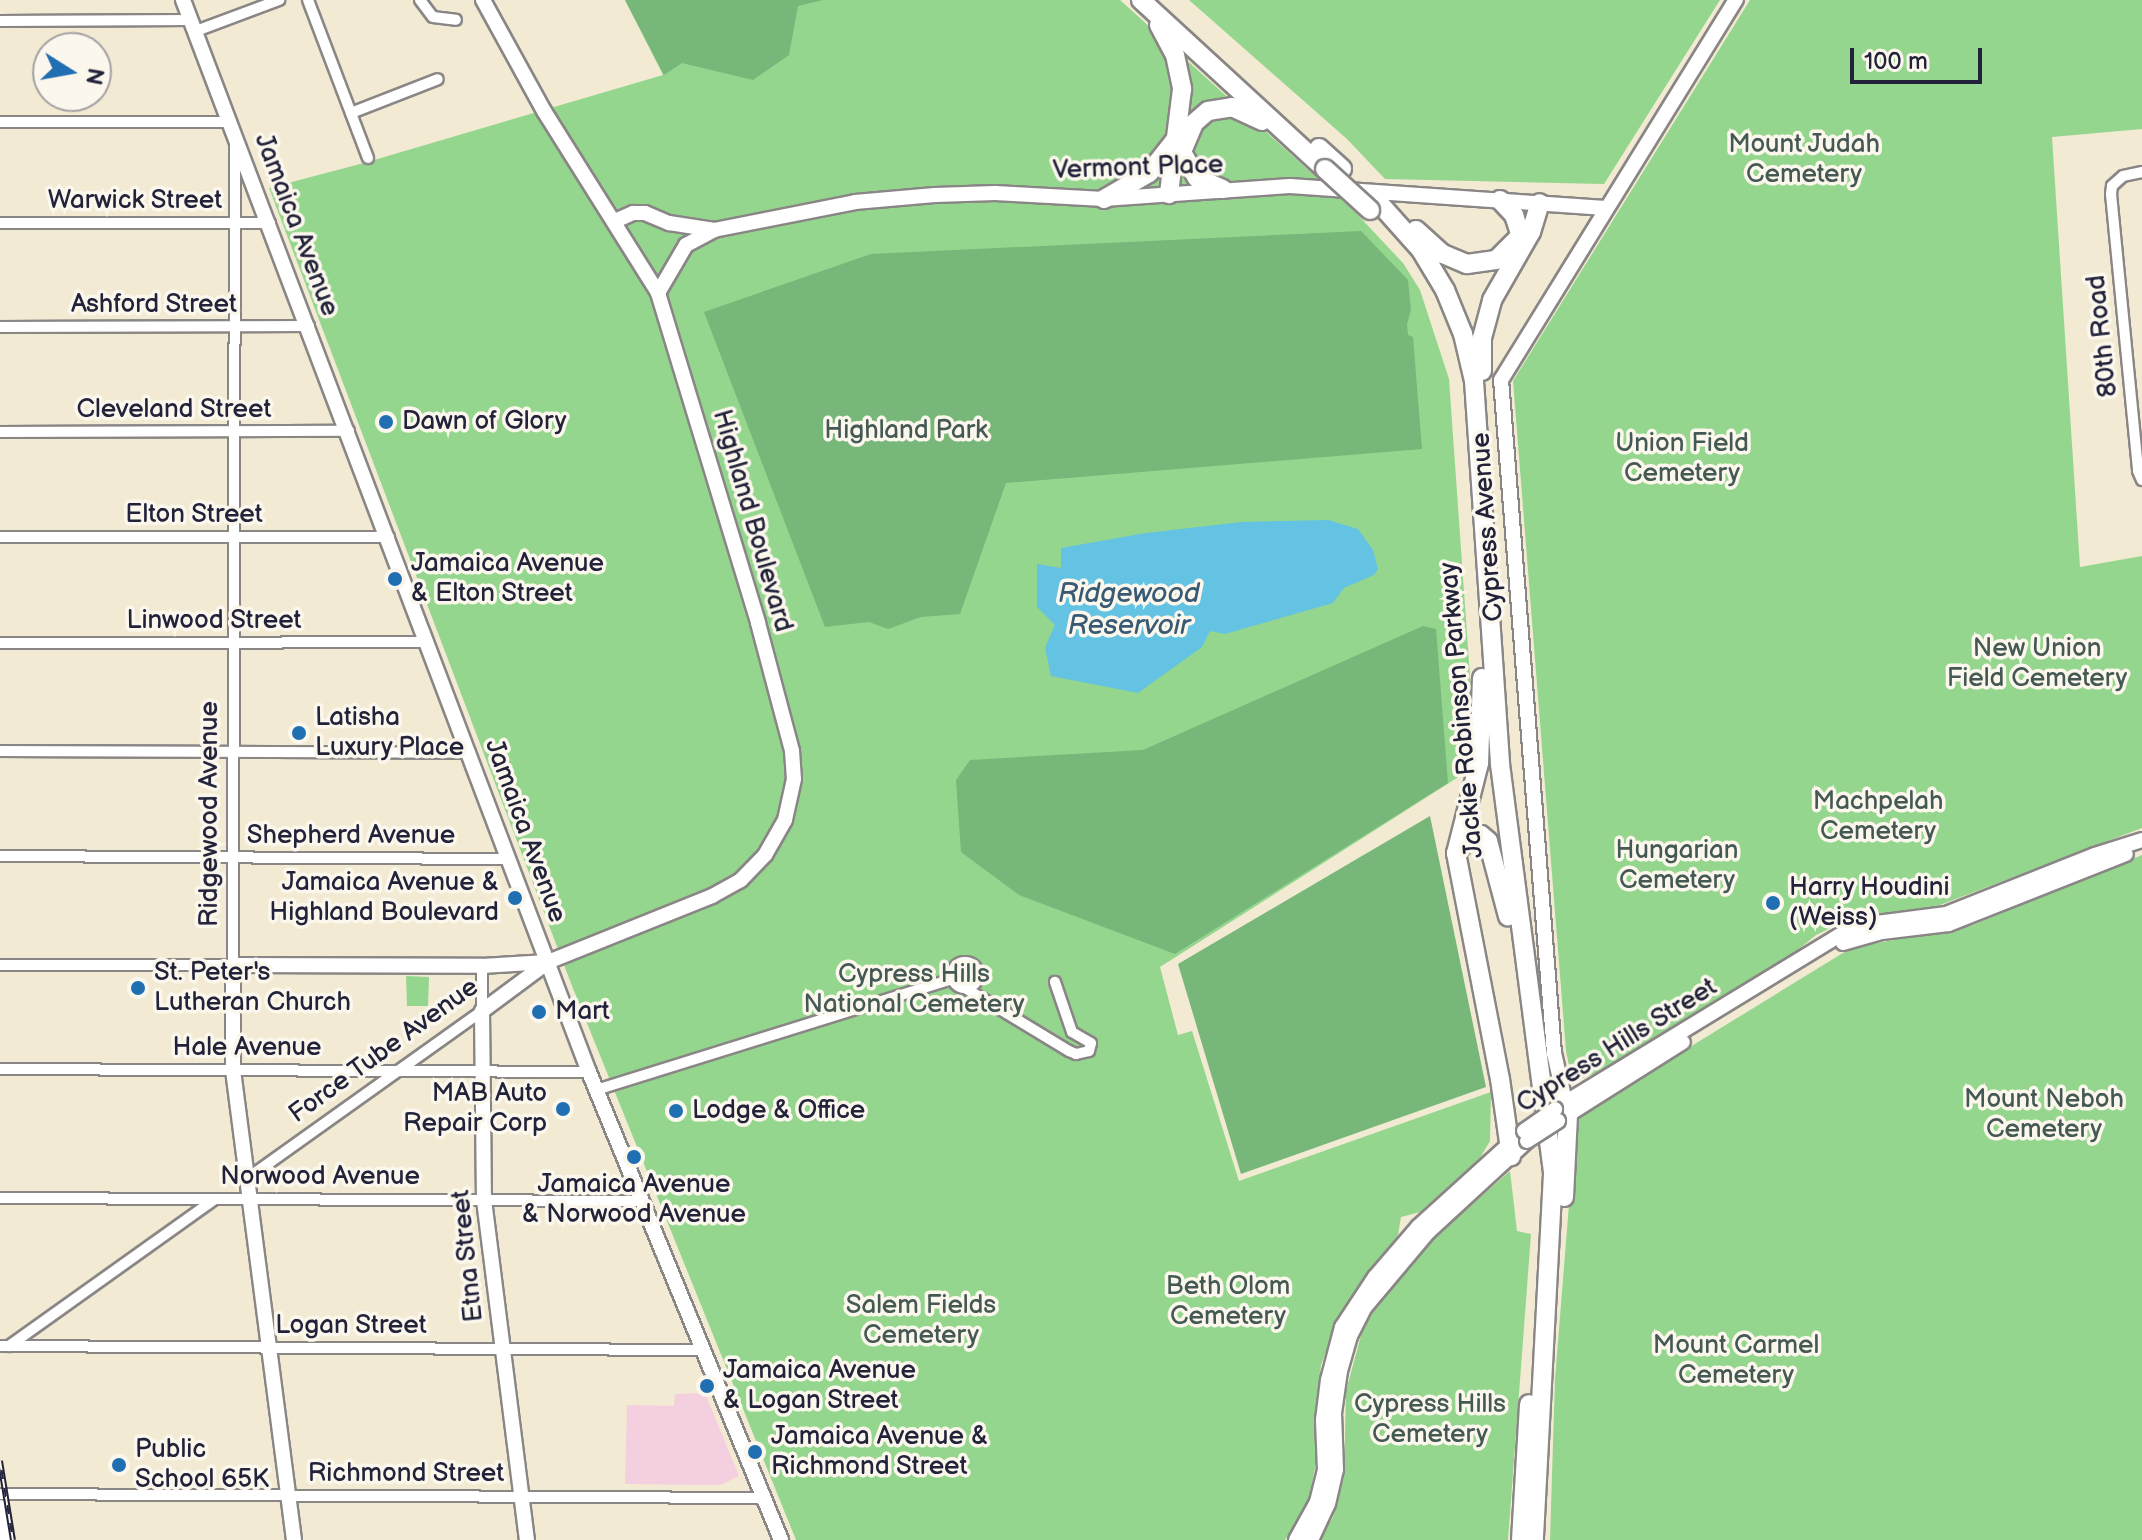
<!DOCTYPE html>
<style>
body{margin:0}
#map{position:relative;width:2142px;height:1540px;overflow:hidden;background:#f2ead2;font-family:"Balsamiq Sans",sans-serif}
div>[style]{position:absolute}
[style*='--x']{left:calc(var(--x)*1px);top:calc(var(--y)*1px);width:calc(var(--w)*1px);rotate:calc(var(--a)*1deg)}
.built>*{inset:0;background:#f3cfdf}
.green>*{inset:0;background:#94d68e}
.forest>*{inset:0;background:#77b779}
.water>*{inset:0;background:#64c3e2}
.roads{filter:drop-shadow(2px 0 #8a8686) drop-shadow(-2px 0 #8a8686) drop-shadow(0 2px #8a8686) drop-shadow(0 -2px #8a8686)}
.street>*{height:10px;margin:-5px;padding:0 5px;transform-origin:5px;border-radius:5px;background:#fff}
.street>.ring{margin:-5px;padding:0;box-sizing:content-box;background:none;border:10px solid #fff;border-radius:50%}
.secondary>*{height:14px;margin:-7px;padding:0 7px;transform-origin:7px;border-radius:7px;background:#fff}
.highway>*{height:18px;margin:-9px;padding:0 9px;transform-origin:9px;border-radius:9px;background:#fff}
.rail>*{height:6px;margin-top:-3px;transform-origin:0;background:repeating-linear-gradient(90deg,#fbf7ec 0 9px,#22223b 0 18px);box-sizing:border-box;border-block:2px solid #22223b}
.bridges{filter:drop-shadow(2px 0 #8a8686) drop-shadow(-2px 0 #8a8686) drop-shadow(0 2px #8a8686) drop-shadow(0 -2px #8a8686)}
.secondary-bridge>*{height:14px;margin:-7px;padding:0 7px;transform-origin:7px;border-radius:7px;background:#fff}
.highway-bridge>*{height:18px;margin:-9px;padding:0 9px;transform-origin:9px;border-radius:9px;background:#fff}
.dots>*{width:22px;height:22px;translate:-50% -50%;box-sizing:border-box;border:4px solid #fbf7ec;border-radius:50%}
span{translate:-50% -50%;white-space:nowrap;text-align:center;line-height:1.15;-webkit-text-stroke:7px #fbf7ec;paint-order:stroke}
.park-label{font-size:26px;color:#445854}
.street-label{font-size:26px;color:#22223b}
.poi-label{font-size:26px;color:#22223b}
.left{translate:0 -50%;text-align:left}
.right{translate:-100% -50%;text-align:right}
.water-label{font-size:28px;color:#395a75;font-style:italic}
.north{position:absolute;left:32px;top:32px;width:80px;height:80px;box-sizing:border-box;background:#fbf7ec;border:2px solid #a4a2a5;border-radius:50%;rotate:101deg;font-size:22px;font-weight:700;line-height:32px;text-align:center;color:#22223b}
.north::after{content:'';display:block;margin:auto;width:28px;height:36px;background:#1f6fb2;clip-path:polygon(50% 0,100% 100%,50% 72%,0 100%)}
.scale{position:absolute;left:1850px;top:48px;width:132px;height:36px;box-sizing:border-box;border:4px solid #22223b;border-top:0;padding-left:10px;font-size:24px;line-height:28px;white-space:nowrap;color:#22223b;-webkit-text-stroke:6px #fbf7ec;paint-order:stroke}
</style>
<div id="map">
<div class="built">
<div style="clip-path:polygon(705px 1393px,739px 1476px,721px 1485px,625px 1484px,627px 1405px,674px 1406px,675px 1394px)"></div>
</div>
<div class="green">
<div style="clip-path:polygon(625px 0,1120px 0,1356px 213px,1403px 263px,1420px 290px,1449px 379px,1474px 733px,1471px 769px,1160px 967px,1178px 1035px,1192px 1031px,1239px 1181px,1491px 1092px,1490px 1141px,1480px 1158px,1420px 1212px,1401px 1217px,1398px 1235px,1340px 1313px,1321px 1365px,1314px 1424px,1316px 1463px,1308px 1503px,1285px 1540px,796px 1540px,572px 986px,269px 188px,364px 163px,663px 75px)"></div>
<div style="clip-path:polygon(1189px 0,1720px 0,1604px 184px,1385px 179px,1347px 139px)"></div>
<div style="clip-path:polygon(1750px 0,2142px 0,2142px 129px,2052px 137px,2080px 567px,2142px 556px,2142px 828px,1932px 908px,1868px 915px,1841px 923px,1816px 935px,1789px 957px,1595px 1074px,1583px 1078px,1570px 1070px,1566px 1051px,1513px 381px)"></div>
<div style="clip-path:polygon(2142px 855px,2142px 1540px,1550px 1540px,1555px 1379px,1576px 1117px,1851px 948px,1973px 925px)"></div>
<div style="clip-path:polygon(406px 976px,429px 977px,428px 1006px,407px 1006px)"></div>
<div style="clip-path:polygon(1510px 1171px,1517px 1231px,1531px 1234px,1508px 1540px,1319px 1540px,1333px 1517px,1344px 1477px,1346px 1391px,1363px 1328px,1386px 1292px,1434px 1238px)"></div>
</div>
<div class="forest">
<div style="clip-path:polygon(625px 0,823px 0,798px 6px,789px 55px,753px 80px,682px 63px,664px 75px)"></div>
<div style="clip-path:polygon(1361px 231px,1408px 280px,1411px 310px,1407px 324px,1408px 335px,1413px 337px,1422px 449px,1006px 483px,960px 614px,921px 617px,888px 629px,869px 622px,825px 627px,704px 312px,871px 254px)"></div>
<div style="clip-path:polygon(1423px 626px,1436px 629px,1448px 783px,1175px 954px,1019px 895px,961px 852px,956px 780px,970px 760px,1143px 750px)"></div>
<div style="clip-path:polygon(1430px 816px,1486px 1087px,1241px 1174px,1178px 964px)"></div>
</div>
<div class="water">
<div style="clip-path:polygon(1328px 520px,1358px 529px,1373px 550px,1378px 569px,1374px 575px,1344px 588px,1333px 603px,1225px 634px,1210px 631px,1202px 647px,1138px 693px,1051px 676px,1045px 647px,1055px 625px,1037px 607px,1037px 564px,1061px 568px,1061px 548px,1146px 533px,1242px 522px)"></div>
</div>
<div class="roads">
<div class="street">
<div style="--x:308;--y:0;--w:169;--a:69.2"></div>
<div style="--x:420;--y:0;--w:21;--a:53"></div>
<div style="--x:433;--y:17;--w:23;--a:7"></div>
<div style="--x:0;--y:21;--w:191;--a:-0.3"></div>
<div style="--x:196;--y:31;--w:89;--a:-20.5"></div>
<div style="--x:351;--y:113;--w:93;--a:-21.3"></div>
<div style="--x:0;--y:122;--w:231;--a:0"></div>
<div style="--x:2142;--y:172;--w:19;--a:168"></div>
<div style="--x:2123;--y:176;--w:15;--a:138"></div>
<div style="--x:2112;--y:186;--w:8;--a:97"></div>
<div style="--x:2111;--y:194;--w:278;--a:84.4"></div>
<div style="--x:2138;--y:471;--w:10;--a:66"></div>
<div style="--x:0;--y:223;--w:270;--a:0"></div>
<div style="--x:0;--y:327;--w:309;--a:-0.2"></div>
<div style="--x:0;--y:432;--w:349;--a:-0.2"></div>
<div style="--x:0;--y:537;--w:389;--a:0"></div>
<div style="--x:0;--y:643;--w:428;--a:-0.1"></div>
<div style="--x:0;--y:751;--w:470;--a:0.2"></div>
<div style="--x:0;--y:856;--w:509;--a:0.34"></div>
<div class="ring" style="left:952px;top:962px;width:16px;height:16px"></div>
<div style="--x:0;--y:965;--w:233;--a:0"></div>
<div style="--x:233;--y:965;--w:819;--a:-89.86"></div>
<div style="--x:965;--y:988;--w:122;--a:31.2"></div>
<div style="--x:1069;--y:1051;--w:8;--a:23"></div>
<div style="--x:1076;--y:1054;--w:13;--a:-13"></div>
<div style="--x:1089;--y:1051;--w:8;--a:-76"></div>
<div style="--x:1091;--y:1043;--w:22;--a:-150"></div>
<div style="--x:1072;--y:1032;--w:53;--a:-108.8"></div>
<div style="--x:0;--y:1069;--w:589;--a:0.29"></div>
<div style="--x:596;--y:1090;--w:374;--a:-17.3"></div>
<div style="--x:248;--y:1178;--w:287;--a:-35.5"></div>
<div style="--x:482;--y:1011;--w:45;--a:-90"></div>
<div style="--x:0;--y:1198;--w:640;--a:0.27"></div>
<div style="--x:0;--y:1346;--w:701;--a:0.33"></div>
<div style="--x:9;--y:1346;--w:252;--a:-35.5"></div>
<div style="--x:0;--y:1494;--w:764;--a:0.3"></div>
</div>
<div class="secondary">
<div style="--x:183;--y:0;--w:1146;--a:69.26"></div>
<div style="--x:589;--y:1072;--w:506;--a:67.69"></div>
<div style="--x:483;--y:0;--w:127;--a:61.2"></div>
<div style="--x:544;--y:111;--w:215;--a:57.9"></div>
<div style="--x:658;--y:293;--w:345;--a:73.1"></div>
<div style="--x:758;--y:623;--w:132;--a:75.1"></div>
<div style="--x:792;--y:751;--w:28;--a:86"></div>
<div style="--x:794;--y:779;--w:42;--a:102.4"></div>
<div style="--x:785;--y:820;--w:40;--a:119.7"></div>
<div style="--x:765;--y:855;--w:35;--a:134"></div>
<div style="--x:741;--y:880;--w:33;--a:151"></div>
<div style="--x:712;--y:896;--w:177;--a:158.1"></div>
<div style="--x:548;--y:962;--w:82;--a:143.4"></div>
<div style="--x:482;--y:1011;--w:189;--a:89.4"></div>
<div style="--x:484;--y:1200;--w:343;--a:82.8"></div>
<div style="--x:615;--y:221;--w:20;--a:-24"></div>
<div style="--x:633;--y:213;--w:12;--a:0"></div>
<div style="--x:645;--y:213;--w:26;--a:23"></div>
<div style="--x:669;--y:223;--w:46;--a:8.8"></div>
<div style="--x:658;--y:293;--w:56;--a:-59.7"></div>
<div style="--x:686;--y:245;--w:32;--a:-28"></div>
<div style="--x:714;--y:230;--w:144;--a:-11.2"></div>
<div style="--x:855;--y:202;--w:80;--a:-5"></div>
<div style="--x:935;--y:195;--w:60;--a:-1.9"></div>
<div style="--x:995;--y:193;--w:109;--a:3.2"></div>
<div style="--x:1104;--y:199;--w:186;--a:-4"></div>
<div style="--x:1290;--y:186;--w:316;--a:4"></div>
<div style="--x:1843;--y:943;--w:41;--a:-15.8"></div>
<div style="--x:1882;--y:932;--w:67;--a:-6.8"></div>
<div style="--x:1949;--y:924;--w:190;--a:-21.6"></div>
<div style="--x:1563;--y:1104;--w:328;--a:-31.4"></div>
<div style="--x:1843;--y:933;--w:28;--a:-19"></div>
<div style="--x:1869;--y:924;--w:78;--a:-7.4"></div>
<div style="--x:1946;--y:914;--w:160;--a:-21.6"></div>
<div style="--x:2095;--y:855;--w:49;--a:-17.7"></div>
<div style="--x:1568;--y:1115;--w:64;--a:-102.7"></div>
<div style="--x:1554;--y:1053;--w:675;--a:-94.5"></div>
<div style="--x:1501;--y:380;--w:447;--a:-58.3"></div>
<div style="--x:1561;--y:1119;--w:144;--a:-32.3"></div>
<div style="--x:0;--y:1507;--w:34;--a:80"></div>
<div style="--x:294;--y:1540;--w:474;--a:-97.4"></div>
<div style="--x:233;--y:1070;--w:105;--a:-90"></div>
<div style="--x:233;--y:965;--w:249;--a:0.2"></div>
<div style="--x:482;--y:966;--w:65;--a:-3.5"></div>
<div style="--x:1296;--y:1540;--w:43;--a:-61.1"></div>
<div style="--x:1317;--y:1502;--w:33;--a:-76"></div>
<div style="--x:1325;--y:1470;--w:50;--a:-92.3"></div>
<div style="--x:1323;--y:1420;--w:40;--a:-82.9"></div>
<div style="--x:1328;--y:1380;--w:55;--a:-75.2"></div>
<div style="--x:1342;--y:1327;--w:60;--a:-56.6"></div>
<div style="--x:1375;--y:1277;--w:66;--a:-49.3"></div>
<div style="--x:1418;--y:1227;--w:143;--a:-42.2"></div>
<div style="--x:1311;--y:1540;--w:40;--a:-65"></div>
<div style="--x:1328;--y:1504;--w:35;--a:-77"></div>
<div style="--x:1336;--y:1470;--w:57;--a:-92"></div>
<div style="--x:1334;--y:1413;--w:42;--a:-81.9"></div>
<div style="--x:1340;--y:1371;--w:36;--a:-74"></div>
<div style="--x:1350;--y:1336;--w:33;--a:-63"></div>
<div style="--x:1365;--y:1307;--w:98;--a:-50"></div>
<div style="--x:1428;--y:1232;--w:134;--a:-42.6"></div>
</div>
<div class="highway">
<div style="--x:1141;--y:0;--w:250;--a:42.6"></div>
<div style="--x:1159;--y:25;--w:34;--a:62"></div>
<div style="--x:1175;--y:55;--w:35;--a:78"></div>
<div style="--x:1182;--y:89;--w:106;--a:97.1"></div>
<div style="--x:1184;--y:147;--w:26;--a:-67"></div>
<div style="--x:1194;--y:123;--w:18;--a:-41"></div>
<div style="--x:1208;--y:111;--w:24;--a:-9"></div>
<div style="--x:1232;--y:107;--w:33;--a:25"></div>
<div style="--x:1319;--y:148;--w:31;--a:42"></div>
<div style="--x:1183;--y:154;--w:28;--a:60"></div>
<div style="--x:1197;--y:178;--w:28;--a:23"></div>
<div style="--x:1104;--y:199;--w:52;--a:-30"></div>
<div style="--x:1149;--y:173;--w:42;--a:-51.8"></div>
<div style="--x:1500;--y:200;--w:21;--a:47"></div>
<div style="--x:1514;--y:215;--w:20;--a:72"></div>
<div style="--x:1380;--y:204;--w:62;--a:48.3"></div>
<div style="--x:1421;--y:250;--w:47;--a:59"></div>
<div style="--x:1445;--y:290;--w:48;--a:67.8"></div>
<div style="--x:1463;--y:334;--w:48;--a:76.8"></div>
<div style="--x:1474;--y:381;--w:384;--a:86.1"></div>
<div style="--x:1500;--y:764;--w:413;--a:82.6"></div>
<div style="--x:1553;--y:1174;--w:366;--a:93"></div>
<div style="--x:1416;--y:230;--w:36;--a:42"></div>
<div style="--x:1443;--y:254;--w:26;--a:23"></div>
<div style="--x:1467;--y:264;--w:29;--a:-8"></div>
<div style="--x:1496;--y:260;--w:30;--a:-45"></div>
<div style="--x:1482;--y:371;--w:33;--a:-90"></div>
<div style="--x:1482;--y:338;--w:39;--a:-75"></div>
<div style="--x:1492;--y:300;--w:78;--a:-60.2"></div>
<div style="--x:1531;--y:232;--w:30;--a:-73"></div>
<div style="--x:1482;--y:678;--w:85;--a:92"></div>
<div style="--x:1479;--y:763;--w:93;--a:104.3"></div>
<div style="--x:1456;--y:853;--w:230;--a:79"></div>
<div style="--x:1500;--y:1079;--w:78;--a:81.9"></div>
<div style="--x:1456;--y:853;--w:22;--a:-51"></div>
<div style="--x:1470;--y:836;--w:11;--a:-5"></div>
<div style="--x:1481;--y:835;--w:9;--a:41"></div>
<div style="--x:1488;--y:841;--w:78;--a:75.1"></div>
<div style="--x:1564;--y:1197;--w:82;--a:-87.2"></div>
<div style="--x:1521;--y:1540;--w:136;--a:-86.6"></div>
</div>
</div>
<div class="rail">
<div style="--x:0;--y:1461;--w:80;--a:80.7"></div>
</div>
<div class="bridges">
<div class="secondary-bridge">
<div style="--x:1524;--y:1131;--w:38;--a:-35"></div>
<div style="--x:1527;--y:1141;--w:37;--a:-33"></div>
</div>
<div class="highway-bridge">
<div style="--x:1325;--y:169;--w:61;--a:42.3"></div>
</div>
</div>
<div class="dots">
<div style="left:386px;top:422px;background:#1f6fb2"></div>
<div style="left:395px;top:579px;background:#1f6fb2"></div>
<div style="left:299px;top:733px;background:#1f6fb2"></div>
<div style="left:515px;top:898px;background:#1f6fb2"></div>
<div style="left:1773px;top:903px;background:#1f6fb2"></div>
<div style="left:138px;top:988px;background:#1f6fb2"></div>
<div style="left:539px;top:1012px;background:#1f6fb2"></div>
<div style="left:563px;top:1109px;background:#1f6fb2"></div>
<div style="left:676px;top:1111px;background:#1f6fb2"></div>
<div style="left:634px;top:1157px;background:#1f6fb2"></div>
<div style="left:707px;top:1386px;background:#1f6fb2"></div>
<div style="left:755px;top:1452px;background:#1f6fb2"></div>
<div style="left:119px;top:1465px;background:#1f6fb2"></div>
</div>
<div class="park-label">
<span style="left:1804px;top:160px">Mount Judah<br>Cemetery</span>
<span style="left:906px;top:431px">Highland Park</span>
<span style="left:1682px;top:459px">Union Field<br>Cemetery</span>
<span style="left:2037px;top:664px">New Union<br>Field Cemetery</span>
<span style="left:1878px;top:817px">Machpelah<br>Cemetery</span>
<span style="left:1677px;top:866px">Hungarian<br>Cemetery</span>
<span style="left:914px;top:990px">Cypress Hills<br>National Cemetery</span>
<span style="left:2044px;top:1115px">Mount Neboh<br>Cemetery</span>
<span style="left:1228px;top:1302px">Beth Olom<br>Cemetery</span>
<span style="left:921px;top:1321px">Salem Fields<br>Cemetery</span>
<span style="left:1736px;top:1361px">Mount Carmel<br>Cemetery</span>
<span style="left:1430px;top:1420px">Cypress Hills<br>Cemetery</span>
</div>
<div class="street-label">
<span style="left:1138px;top:168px;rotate:-2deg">Vermont Place</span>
<span style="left:135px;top:201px">Warwick Street</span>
<span style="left:296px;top:225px;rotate:69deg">Jamaica Avenue</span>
<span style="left:154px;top:305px">Ashford Street</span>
<span style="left:2103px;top:336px;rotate:-96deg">80th Road</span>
<span style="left:174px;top:410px">Cleveland Street</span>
<span style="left:194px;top:515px">Elton Street</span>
<span style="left:752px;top:521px;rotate:74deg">Highland Boulevard</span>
<span style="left:1488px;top:527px;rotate:-94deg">Cypress Avenue</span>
<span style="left:214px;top:621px">Linwood Street</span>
<span style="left:1462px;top:710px;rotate:-95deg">Jackie Robinson Parkway</span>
<span style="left:210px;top:814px;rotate:-90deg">Ridgewood Avenue</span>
<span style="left:525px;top:831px;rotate:70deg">Jamaica Avenue</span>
<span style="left:351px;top:836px">Shepherd Avenue</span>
<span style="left:1617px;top:1046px;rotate:-32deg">Cypress Hills Street</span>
<span style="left:247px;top:1048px">Hale Avenue</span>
<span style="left:384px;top:1051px;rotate:-36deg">Force Tube Avenue</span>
<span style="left:320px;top:1177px">Norwood Avenue</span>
<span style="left:468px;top:1256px;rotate:-96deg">Etna Street</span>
<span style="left:351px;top:1326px">Logan Street</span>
<span style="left:406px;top:1474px">Richmond Street</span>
</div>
<div class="poi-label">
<span class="left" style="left:402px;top:422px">Dawn of Glory</span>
<span class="left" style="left:411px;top:579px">Jamaica Avenue<br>&amp; Elton Street</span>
<span class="left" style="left:315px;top:733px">Latisha<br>Luxury Place</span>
<span class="right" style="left:499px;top:898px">Jamaica Avenue &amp;<br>Highland Boulevard</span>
<span class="left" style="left:1789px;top:903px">Harry Houdini<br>(Weiss)</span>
<span class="left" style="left:154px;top:988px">St. Peter's<br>Lutheran Church</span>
<span class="left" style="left:555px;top:1012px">Mart</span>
<span class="right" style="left:547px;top:1109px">MAB Auto<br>Repair Corp</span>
<span class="left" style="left:692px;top:1111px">Lodge &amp; Office</span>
<span style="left:634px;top:1200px">Jamaica Avenue<br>&amp; Norwood Avenue</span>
<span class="left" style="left:723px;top:1386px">Jamaica Avenue<br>&amp; Logan Street</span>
<span class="left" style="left:771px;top:1452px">Jamaica Avenue &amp;<br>Richmond Street</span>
<span class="left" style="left:135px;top:1465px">Public<br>School 65K</span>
</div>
<div class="water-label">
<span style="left:1129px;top:610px">Ridgewood<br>Reservoir</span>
</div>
<div class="north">N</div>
<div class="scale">100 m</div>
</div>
